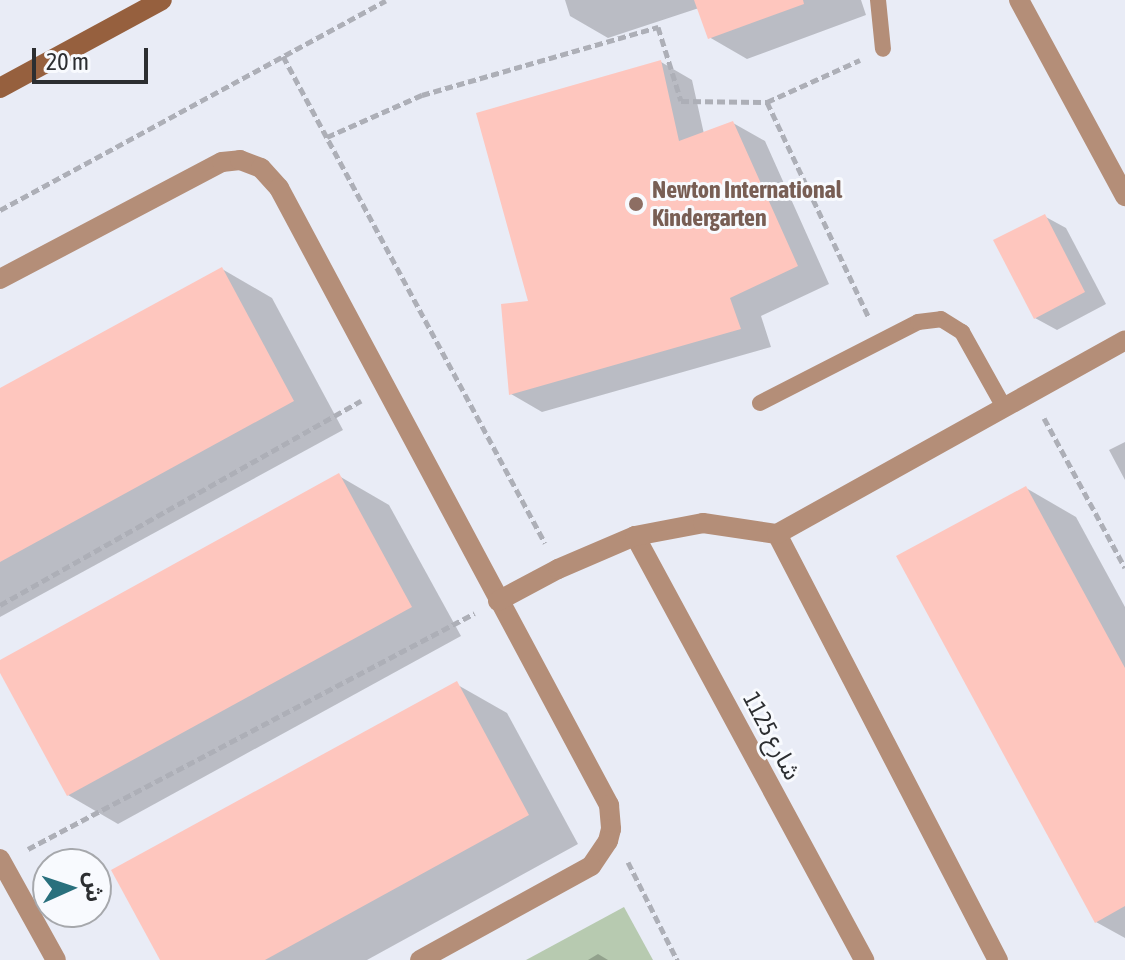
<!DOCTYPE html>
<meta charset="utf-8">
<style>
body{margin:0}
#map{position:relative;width:1125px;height:960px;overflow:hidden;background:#e9ecf6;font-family:"Asap Condensed","Noto Sans Arabic",sans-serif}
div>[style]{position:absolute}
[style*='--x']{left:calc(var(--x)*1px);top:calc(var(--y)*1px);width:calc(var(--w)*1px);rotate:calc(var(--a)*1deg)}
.green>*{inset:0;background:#b7cab0}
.shadow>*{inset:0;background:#0003}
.building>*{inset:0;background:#fec6be}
.path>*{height:5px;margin-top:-2.5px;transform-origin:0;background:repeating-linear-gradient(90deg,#adafb7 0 8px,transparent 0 12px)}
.lane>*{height:16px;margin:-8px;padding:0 8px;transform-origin:8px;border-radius:8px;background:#b48e78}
.street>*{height:20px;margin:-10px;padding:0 10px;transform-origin:10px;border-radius:10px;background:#b48e78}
.secondary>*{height:20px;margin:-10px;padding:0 10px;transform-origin:10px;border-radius:10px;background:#96603e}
.dots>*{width:22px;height:22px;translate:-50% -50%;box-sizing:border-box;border:4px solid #f8fafe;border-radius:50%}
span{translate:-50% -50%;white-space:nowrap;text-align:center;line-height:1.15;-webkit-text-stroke:6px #f8fafe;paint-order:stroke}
.education-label{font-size:24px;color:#785e54;font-weight:700}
.left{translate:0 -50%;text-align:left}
.street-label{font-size:24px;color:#2c2e31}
.north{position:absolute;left:32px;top:848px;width:80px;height:80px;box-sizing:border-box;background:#f8fafe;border:2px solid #a6a8ac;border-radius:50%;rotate:87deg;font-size:22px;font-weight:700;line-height:32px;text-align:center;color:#2c2e31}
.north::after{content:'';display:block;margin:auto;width:28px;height:36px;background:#29707d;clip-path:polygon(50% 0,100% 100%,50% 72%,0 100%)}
.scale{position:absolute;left:32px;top:48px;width:116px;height:36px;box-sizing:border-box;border:4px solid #2c2e31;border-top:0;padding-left:10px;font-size:24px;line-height:28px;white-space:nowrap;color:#2c2e31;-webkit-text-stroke:6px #f8fafe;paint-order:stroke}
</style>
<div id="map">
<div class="green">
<div style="clip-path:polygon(624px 907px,653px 960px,526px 960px)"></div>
</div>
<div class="shadow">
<div style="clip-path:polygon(565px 0,861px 0,866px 15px,747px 59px,709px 37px,699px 8px,608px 38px,570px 16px)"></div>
<div style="clip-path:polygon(661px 62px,692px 80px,704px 134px,733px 123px,765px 141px,829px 284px,761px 316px,771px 347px,542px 412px,511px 394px,530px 303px)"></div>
<div style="clip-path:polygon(1044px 216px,1066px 228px,1106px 304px,1057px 330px,1035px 318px)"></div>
<div style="clip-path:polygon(222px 269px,272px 298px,343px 430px,0 617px,0 391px)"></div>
<div style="clip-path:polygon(1125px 442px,1125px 480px,1109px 450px)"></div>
<div style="clip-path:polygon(339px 476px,389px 505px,461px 636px,118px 824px,68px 795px,0 669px,0 662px)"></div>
<div style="clip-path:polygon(1026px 488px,1076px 517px,1125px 607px,1125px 938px,1096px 922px)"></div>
<div style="clip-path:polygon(456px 684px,507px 713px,578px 844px,367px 960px,162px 960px)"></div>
<div style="clip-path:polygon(598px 954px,608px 960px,588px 960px)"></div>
</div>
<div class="building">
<div style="clip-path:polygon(694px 0,803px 0,804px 4px,708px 39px)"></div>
<div style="clip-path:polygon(661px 60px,679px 141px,733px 121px,798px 266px,730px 298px,741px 329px,509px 395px,501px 304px,528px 301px,476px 113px)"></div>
<div style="clip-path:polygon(1045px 214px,1085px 292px,1034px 319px,993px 240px)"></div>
<div style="clip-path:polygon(222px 267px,294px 401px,0 562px,0 388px)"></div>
<div style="clip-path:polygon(339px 473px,412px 607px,67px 796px,0 673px,0 660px)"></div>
<div style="clip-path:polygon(1026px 486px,1125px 668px,1125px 906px,1095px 923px,896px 556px)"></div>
<div style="clip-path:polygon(457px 681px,529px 815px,265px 960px,160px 960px,111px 870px)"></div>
</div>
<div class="path">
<div style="--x:283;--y:56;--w:553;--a:61.72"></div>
<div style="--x:767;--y:102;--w:239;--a:64.7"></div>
<div style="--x:327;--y:137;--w:104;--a:-23.9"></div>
<div style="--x:422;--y:95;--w:246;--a:-16.1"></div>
<div style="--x:658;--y:27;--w:77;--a:72.7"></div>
<div style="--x:681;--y:101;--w:86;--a:0.7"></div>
<div style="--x:767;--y:102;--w:102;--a:-24.3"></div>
<div style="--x:0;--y:210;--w:439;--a:-28.5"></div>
<div style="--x:1044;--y:418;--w:170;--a:61.6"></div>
<div style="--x:0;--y:605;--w:415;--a:-29.5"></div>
<div style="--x:28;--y:849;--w:505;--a:-27.83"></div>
<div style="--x:628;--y:862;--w:110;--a:63.4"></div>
</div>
<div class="lane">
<div style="--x:878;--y:0;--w:49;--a:84.2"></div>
<div style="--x:760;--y:403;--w:178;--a:-27.1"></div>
<div style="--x:918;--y:322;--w:23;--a:-7"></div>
<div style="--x:941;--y:319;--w:25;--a:32"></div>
<div style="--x:962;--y:332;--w:86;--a:60.8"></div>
</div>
<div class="street">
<div style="--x:1019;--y:0;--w:223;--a:61.6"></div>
<div style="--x:0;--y:279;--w:251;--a:-27.8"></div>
<div style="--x:222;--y:162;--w:18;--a:-6"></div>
<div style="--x:240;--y:160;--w:22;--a:21"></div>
<div style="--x:261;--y:168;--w:27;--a:48"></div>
<div style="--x:279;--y:188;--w:700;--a:61.86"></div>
<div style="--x:609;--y:805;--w:24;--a:85"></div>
<div style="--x:611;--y:829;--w:12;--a:104"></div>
<div style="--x:608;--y:841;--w:30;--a:124"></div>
<div style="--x:591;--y:866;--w:195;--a:151.2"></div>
<div style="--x:777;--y:534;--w:480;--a:62.6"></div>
<div style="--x:635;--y:536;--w:482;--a:61.6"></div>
<div style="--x:498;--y:601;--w:68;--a:-28.1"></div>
<div style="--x:558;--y:569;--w:84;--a:-23.2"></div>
<div style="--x:635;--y:536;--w:69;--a:-10.8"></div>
<div style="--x:703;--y:523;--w:75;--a:8.5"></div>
<div style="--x:777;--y:534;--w:398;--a:-29.1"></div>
<div style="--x:0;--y:859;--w:115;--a:61"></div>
</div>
<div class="secondary">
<div style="--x:0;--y:88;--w:184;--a:-28.5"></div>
</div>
<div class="dots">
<div style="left:636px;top:204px;background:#8d6e63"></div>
</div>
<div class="education-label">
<span class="left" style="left:652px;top:204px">Newton International<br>Kindergarten</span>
</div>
<div class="street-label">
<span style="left:772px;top:736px;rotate:62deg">شارع 1125</span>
</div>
<div class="north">ش</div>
<div class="scale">20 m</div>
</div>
